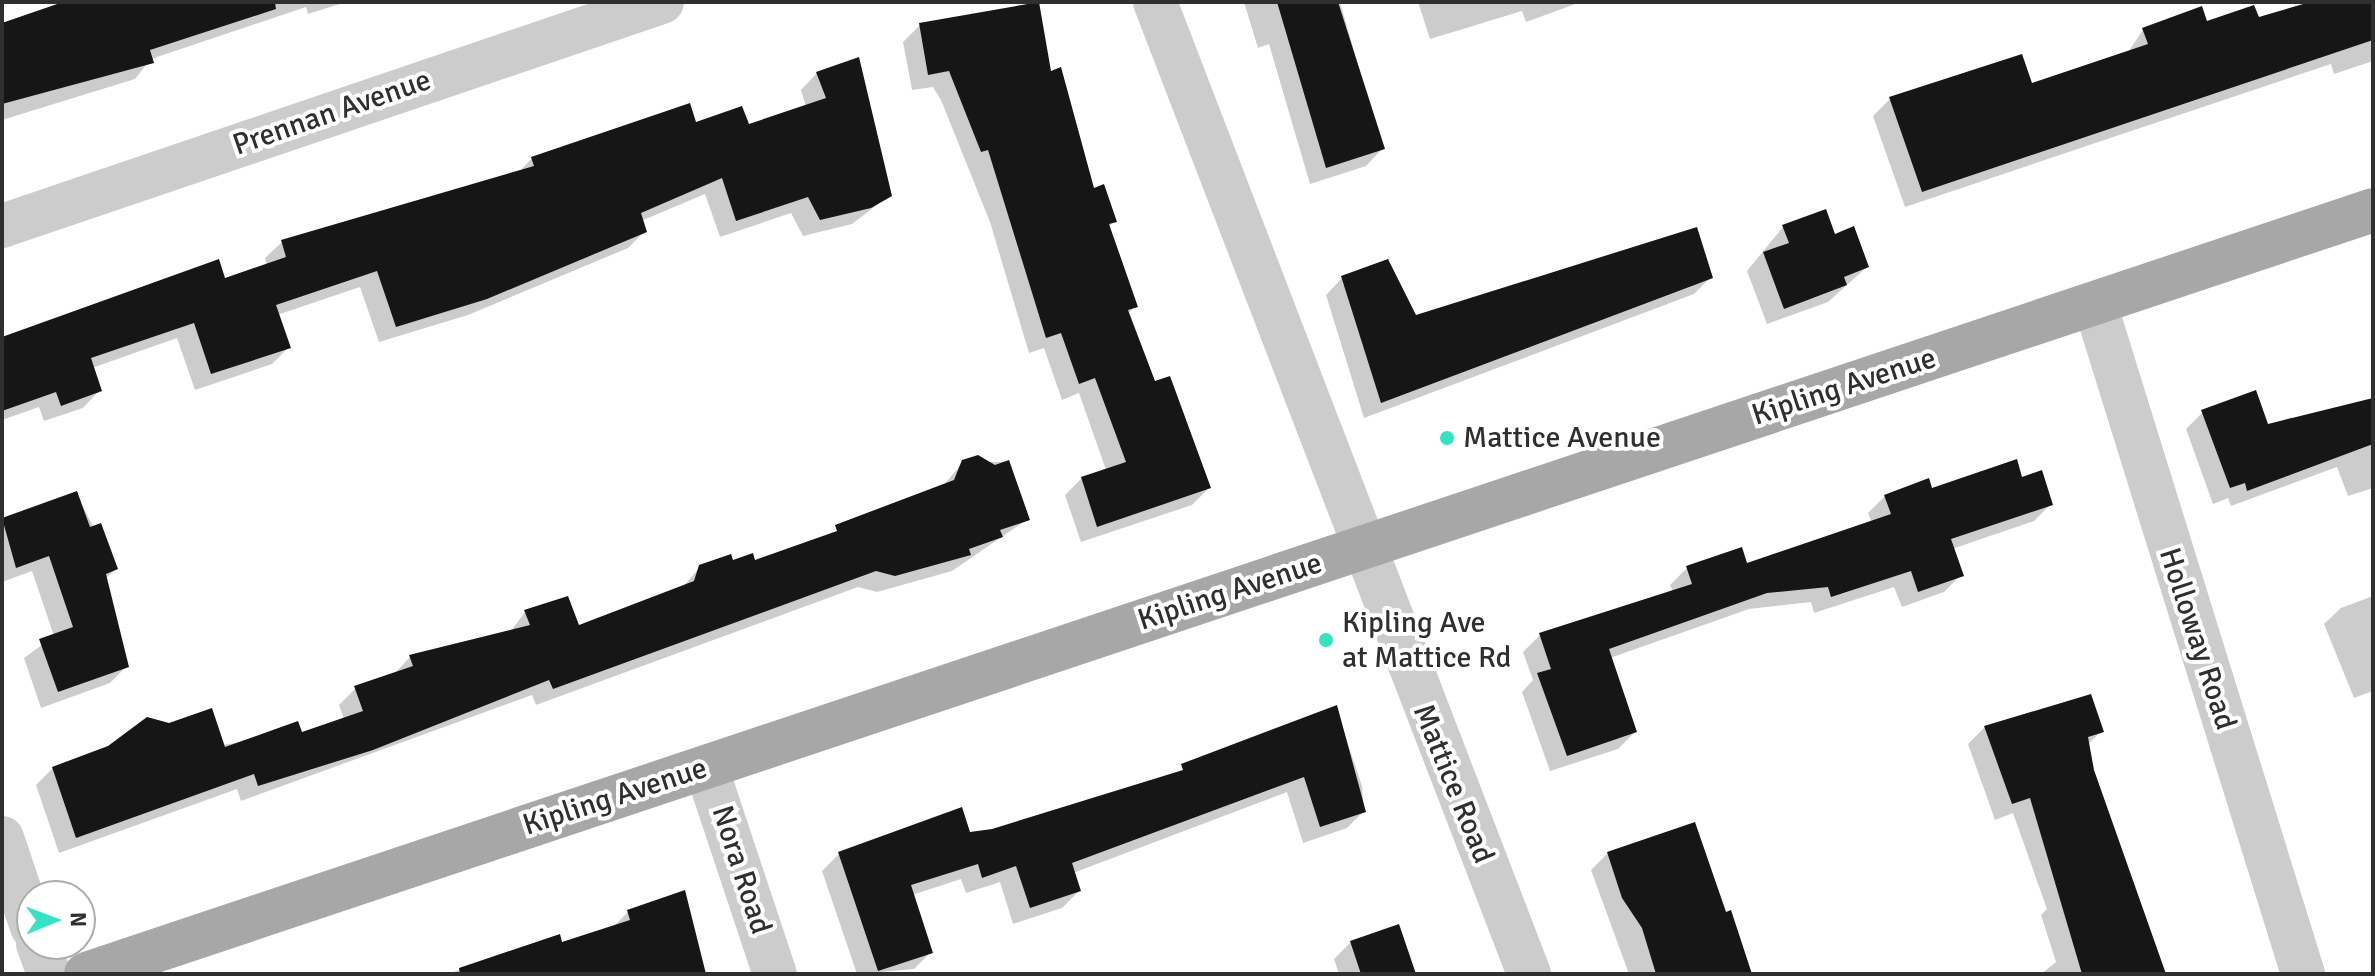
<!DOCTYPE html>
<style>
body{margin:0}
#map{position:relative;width:2375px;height:976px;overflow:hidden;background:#fff;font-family:Signika,sans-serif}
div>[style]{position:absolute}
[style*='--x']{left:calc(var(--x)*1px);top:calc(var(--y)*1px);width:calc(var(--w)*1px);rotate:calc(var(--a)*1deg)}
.shadow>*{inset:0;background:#0003}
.building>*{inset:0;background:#161616}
.minor>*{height:44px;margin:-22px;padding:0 22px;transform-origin:22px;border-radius:22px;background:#ccc}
.major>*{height:44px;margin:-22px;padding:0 22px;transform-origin:22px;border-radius:22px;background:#a7a7a7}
.dots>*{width:22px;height:22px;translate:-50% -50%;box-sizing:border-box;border:4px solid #fff;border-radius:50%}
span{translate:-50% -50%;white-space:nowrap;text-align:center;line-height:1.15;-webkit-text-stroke:8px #fff;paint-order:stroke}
.street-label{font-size:30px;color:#2f2f2f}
.poi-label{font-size:30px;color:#2f2f2f}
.left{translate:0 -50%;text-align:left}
.frame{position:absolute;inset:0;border:4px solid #2f2f2f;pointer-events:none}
.north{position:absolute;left:16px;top:880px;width:80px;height:80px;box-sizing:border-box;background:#fff;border:2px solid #acacac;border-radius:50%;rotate:89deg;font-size:22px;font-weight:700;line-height:32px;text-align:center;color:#2f2f2f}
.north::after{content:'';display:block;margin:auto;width:28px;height:36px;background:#32e4c2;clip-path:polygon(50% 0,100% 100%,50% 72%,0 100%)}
</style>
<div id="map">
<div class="shadow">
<div style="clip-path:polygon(69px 2px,346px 2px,308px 14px,306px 7px,151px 59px,135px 79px,2px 120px,2px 30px)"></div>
<div style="clip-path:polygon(1244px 2px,1340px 2px,1382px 149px,1366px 166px,1310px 184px,1269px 44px,1258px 48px)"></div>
<div style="clip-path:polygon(1418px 2px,1581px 2px,1526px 22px,1522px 11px,1430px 39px)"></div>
<div style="clip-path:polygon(2312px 2px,2373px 2px,2373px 61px,2334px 74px,2331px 64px,1905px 207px,1873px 116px,1890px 99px,2030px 86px,2128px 52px,2143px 30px,2257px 20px)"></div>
<div style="clip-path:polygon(920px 25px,1049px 74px,1092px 190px,1114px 221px,1108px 228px,1135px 306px,1128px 314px,1153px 384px,1209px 488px,1192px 505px,1081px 542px,1065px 495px,1082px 478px,1106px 470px,1079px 393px,1062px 400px,1044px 348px,1029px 353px,990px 222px,941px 100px,933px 87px,912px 90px,903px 42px)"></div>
<div style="clip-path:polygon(817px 73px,890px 195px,852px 224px,803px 236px,791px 213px,720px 237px,705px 194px,641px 221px,645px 231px,628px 248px,468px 315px,379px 342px,360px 287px,277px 315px,288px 348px,272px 364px,195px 390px,177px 338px,92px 368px,99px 391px,83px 408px,44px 421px,39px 407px,2px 420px,2px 337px,224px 280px,267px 266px,265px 258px,282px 242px,518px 173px,532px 158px,694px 124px,748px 127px,806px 107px,801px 90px)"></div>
<div style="clip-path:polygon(1783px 227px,1867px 267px,1828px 302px,1767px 324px,1747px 271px)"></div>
<div style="clip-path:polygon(1711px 277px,1694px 294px,1364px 418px,1326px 295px,1342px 278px,1415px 317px)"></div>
<div style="clip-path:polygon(2373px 399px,2373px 488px,2348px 496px,2337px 467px,2231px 506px,2228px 498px,2213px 504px,2186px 429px,2203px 412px,2267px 426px,2291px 417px,2294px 425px)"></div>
<div style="clip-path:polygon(963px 462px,1007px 462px,1028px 519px,952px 571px,877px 592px,858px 587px,536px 705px,532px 695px,241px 801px,237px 789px,59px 853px,36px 785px,53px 768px,301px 734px,344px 719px,339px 705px,356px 688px,394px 674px,410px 657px,510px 632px,525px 612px,577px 628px,682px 588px,700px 567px,754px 562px,827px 537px,943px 486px)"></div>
<div style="clip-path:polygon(2021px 479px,2051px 504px,2034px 521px,1952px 549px,1961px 575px,1944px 592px,1902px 607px,1894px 587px,1814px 613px,1811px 602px,1749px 609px,1610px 658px,1635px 732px,1618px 749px,1550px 771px,1522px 692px,1533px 680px,1523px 652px,1540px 635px,1673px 592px,1670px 585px,1687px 568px,1746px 565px,1872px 523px,1868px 513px,1885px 496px)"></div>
<div style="clip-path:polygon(76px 494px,116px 569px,105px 579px,127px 666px,110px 683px,41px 708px,24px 658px,54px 636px,32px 571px,2px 582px,2px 520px)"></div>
<div style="clip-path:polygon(2373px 596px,2373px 691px,2354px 698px,2324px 624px,2341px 608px)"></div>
<div style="clip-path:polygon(1336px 708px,1362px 786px,1364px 811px,1347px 828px,1303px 843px,1287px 792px,1073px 873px,1079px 891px,1062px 908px,1013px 924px,1000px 882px,966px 893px,961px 879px,912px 895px,931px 952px,914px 969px,857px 974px,822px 871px,839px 854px,992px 831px,1172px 776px)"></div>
<div style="clip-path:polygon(1985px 727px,2102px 731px,2087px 745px,2092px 771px,2166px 974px,2041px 974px,2056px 962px,2041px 915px,2047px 909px,2013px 813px,1995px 820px,1968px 744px)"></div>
<div style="clip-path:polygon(1694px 824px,1749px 974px,1629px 974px,1591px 870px,1608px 853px)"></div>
<div style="clip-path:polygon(628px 912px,701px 974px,447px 974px,558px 937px,560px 945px,612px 928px)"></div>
<div style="clip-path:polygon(1351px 942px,1414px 974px,1339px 974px,1334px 959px)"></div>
</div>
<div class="building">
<div style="clip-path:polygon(63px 2px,275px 2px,276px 9px,150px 50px,154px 63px,2px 104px,2px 23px)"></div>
<div style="clip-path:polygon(1039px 2px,1051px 71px,1061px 67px,1094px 188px,1104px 184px,1117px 222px,1109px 224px,1138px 307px,1128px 310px,1155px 381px,1170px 376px,1211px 488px,1097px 527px,1081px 477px,1126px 462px,1095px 378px,1079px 384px,1061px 333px,1046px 338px,988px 150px,981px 152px,949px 71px,928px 75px,919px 23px)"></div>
<div style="clip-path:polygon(1277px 2px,1338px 2px,1385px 149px,1326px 168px)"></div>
<div style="clip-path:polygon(2310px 2px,2373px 2px,2373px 40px,1922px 192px,1889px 97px,2022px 54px,2032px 83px,2148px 44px,2142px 28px,2202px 6px,2207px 21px,2254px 5px,2259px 17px)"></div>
<div style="clip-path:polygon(859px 57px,892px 196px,871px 208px,820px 220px,808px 197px,736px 221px,722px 178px,641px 213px,647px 232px,487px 299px,396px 327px,377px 271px,276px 305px,291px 348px,211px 374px,194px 323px,91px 358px,102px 391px,61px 406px,56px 392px,2px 411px,2px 337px,219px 259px,225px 278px,286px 257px,281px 240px,534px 166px,531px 157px,690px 103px,696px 122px,742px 106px,749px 124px,826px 98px,816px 72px)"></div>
<div style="clip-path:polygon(1826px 209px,1835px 234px,1854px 226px,1869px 267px,1844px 277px,1847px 285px,1784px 309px,1763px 252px,1789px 243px,1782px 225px)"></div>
<div style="clip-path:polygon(1697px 227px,1713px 278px,1381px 403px,1341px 276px,1388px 259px,1416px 315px)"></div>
<div style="clip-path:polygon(2256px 390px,2268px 424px,2373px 398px,2373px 444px,2247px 491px,2245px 483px,2230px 488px,2201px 410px)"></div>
<div style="clip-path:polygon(978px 455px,995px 465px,1009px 460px,1030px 520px,1000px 530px,1003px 537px,969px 549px,971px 555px,895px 576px,876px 571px,553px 689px,549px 680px,373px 750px,258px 786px,254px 774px,76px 838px,52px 767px,108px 746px,147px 717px,169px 723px,212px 708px,225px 747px,298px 721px,302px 732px,363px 711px,354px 686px,413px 666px,409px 655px,530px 625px,524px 610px,568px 596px,579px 625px,694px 581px,699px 565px,731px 554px,733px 560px,753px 553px,755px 560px,837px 531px,835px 525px,954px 480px,962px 460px)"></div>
<div style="clip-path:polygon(2017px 459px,2022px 477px,2042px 470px,2053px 505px,1951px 539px,1964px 576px,1918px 592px,1911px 571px,1831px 597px,1828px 587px,1767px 593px,1609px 649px,1637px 732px,1567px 756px,1537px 673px,1551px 669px,1539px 633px,1692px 584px,1686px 566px,1742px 547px,1747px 563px,1891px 514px,1884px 495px,1929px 478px,1932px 488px)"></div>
<div style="clip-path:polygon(77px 491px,90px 527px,101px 523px,118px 569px,106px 574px,129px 667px,58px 692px,39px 639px,73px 627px,49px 556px,16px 568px,2px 518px)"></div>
<div style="clip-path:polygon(2091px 694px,2104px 732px,2088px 737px,2094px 770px,2166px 974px,2082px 974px,2030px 798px,2012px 804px,1984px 726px)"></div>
<div style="clip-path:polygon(1337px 705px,1366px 812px,1320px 827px,1304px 777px,1072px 863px,1081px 891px,1030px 908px,1016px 866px,982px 878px,978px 864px,911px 885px,933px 953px,878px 971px,838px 852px,962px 807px,970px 832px,992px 829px,1183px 770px,1181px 764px)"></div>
<div style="clip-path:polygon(1695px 822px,1726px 912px,1731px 910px,1752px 974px,1656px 974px,1642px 928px,1622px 898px,1607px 852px)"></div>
<div style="clip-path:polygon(685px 890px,706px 974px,460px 974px,459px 968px,560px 934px,562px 942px,630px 920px,627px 910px)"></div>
<div style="clip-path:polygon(1399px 924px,1416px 974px,1361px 974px,1350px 941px)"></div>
</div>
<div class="minor">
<div style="--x:1155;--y:2;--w:1041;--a:68.95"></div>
<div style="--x:2;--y:226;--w:697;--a:-18.75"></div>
<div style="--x:2095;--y:304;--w:702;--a:72.75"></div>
<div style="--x:706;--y:767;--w:218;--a:71.6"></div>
<div style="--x:2;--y:838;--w:94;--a:71.4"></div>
<div style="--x:38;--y:944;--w:32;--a:70"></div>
</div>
<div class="major">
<div style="--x:86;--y:974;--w:2411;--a:-18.47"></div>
</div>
<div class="dots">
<div style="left:1447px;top:438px;background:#32e4c2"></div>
<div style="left:1326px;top:640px;background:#32e4c2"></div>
</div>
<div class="street-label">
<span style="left:332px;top:113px;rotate:-19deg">Prennan Avenue</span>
<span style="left:1844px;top:387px;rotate:-18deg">Kipling Avenue</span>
<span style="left:1230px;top:592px;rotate:-18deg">Kipling Avenue</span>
<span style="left:2197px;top:639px;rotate:72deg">Holloway Road</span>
<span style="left:1453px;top:784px;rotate:68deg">Mattice Road</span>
<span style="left:615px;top:797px;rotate:-18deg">Kipling Avenue</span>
<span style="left:741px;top:870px;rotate:72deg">Nora Road</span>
</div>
<div class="poi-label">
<span class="left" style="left:1463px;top:438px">Mattice Avenue</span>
<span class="left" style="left:1342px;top:640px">Kipling Ave<br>at Mattice Rd</span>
</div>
<div class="frame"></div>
<div class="north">N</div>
</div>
